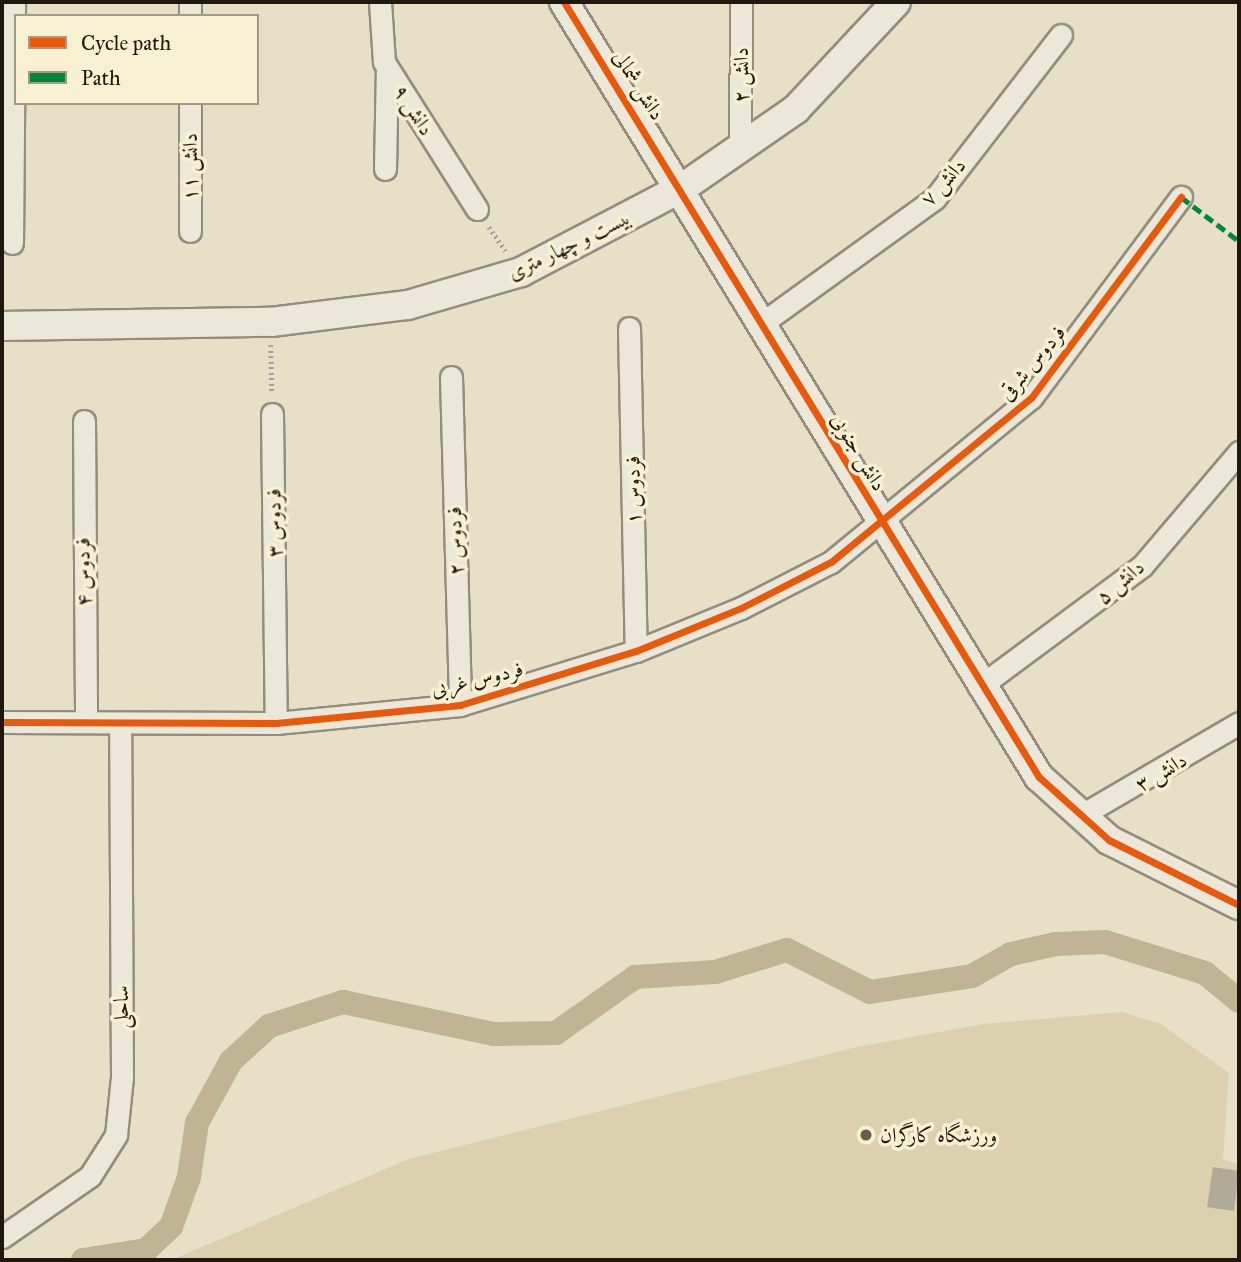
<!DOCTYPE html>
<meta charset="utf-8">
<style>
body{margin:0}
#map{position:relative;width:1241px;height:1262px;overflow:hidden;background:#e8e0c6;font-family:"IM FELL Great Primer",Amiri,serif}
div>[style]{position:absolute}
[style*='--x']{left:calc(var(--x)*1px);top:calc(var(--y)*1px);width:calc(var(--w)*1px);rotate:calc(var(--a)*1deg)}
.green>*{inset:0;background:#dbd1af}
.canal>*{height:24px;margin:-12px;padding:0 12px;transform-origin:12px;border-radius:12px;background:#bfb494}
.building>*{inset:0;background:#b0aa99}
.path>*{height:4.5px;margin-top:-2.25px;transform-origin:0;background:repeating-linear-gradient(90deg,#a4a096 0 2px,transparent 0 5.5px)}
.roads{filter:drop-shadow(2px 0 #928d7d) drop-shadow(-2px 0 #928d7d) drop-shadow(0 2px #928d7d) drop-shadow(0 -2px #928d7d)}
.street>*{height:21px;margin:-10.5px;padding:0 10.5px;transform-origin:10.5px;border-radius:10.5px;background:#ebe8da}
.secondary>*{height:28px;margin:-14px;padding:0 14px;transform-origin:14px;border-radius:14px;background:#ebe8da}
.quiet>*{height:5px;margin-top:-2.5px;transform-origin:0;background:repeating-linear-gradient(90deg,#00873e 0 10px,transparent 0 15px)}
.cycleway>*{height:7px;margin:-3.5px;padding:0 3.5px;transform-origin:3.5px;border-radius:3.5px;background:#e8590c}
.dots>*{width:19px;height:19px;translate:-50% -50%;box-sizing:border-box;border:4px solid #f8f0d2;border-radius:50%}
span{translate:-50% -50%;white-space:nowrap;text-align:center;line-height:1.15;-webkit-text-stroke:7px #f8f0d2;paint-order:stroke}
.street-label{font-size:21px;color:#20180e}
.poi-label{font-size:21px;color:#20180e}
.left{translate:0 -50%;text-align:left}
.frame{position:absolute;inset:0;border:4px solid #20180e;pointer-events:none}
.legend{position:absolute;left:14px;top:14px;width:245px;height:91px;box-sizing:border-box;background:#f8f0d2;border:2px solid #a29a84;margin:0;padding:9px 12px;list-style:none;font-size:21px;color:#20180e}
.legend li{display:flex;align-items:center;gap:14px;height:35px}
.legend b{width:35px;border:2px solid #a29a84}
</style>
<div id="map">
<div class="green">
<div style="clip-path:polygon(1122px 1012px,1161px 1024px,1229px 1073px,1223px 1159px,1239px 1165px,1239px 1260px,171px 1260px,409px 1159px,857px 1047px,983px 1024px)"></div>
</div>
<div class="canal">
<div style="--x:83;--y:1260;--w:64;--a:-9"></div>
<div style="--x:146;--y:1250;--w:34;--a:-43"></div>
<div style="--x:171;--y:1227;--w:53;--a:-70.2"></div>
<div style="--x:189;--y:1177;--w:55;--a:-81.6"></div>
<div style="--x:197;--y:1123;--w:71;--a:-61.3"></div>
<div style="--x:231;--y:1061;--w:52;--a:-42.6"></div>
<div style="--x:269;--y:1026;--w:78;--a:-18"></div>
<div style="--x:343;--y:1002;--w:154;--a:12"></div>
<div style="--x:494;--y:1034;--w:62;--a:-0.9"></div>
<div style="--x:556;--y:1033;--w:97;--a:-35.3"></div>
<div style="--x:635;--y:977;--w:80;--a:-3.6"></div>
<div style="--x:715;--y:972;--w:75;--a:-17"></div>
<div style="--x:787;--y:950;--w:93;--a:26.8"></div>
<div style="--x:870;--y:992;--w:103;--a:-8.9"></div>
<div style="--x:972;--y:976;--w:45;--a:-29.4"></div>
<div style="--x:1011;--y:954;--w:46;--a:-12.5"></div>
<div style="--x:1056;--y:944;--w:49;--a:-2.3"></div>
<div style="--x:1105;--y:942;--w:105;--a:17.2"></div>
<div style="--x:1205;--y:973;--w:44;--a:39.5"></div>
</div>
<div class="building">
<div style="clip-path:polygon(1213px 1167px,1239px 1171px,1234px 1211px,1207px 1207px)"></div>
</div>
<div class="path">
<div style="--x:489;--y:227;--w:29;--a:55"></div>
<div style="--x:271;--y:345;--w:48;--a:88.8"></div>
</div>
<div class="roads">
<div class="street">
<div style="--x:380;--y:2;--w:60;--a:86.2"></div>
<div style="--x:384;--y:62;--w:174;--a:57.7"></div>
<div style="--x:190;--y:16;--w:14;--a:-90"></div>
<div style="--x:740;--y:148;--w:146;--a:-89.6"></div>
<div style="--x:385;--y:169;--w:101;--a:-88.9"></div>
<div style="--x:190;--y:231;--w:128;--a:-90"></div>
<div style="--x:12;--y:243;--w:241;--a:-89.5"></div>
<div style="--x:762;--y:323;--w:213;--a:-35.8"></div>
<div style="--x:935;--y:198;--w:206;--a:-52.3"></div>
<div style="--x:629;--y:328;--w:323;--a:88.8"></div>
<div style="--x:451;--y:377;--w:328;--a:88.4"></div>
<div style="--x:272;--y:414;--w:309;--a:89.3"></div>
<div style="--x:84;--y:421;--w:301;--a:89.6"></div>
<div style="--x:979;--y:687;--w:203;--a:-36.6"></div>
<div style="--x:1142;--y:566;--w:150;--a:-49.6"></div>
<div style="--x:2;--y:722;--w:274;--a:0.2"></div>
<div style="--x:276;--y:723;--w:185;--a:-5.6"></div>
<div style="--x:460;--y:705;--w:184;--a:-17.1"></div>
<div style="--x:636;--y:651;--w:113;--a:-22.3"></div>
<div style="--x:741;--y:608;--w:101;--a:-27.1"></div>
<div style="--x:831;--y:562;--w:259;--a:-39.4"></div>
<div style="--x:1031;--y:398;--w:251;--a:-53.3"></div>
<div style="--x:1080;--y:816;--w:184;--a:-30.3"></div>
<div style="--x:2;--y:1237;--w:107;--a:-34.7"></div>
<div style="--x:90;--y:1176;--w:49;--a:-57.6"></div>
<div style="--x:116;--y:1135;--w:58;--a:-84.1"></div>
<div style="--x:122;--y:1077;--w:353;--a:-90.3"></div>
</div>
<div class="secondary">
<div style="--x:564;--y:2;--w:909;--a:58.5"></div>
<div style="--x:1039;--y:777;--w:94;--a:42"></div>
<div style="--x:1109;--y:840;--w:145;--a:26.6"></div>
<div style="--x:2;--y:326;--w:269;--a:-0.9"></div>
<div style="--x:271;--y:322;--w:138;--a:-7.1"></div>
<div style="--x:408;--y:305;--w:118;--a:-16.3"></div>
<div style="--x:521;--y:272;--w:182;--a:-27.6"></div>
<div style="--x:682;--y:188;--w:139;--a:-34.7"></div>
<div style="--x:796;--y:109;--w:146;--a:-46.9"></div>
</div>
</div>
<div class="quiet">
<div style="--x:1181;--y:197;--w:73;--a:37.2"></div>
</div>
<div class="cycleway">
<div style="--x:564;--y:2;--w:909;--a:58.5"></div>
<div style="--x:1039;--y:777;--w:94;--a:42"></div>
<div style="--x:1109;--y:840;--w:145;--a:26.6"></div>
<div style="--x:2;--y:722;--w:274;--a:0.2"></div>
<div style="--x:276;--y:723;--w:185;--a:-5.6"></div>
<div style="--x:460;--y:705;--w:184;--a:-17.1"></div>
<div style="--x:636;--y:651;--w:113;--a:-22.3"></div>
<div style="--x:741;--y:608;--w:101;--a:-27.1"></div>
<div style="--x:831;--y:562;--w:259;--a:-39.4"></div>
<div style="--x:1031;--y:398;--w:251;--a:-53.3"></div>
</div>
<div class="dots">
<div style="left:866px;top:1135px;background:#665e4e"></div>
</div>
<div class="street-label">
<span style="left:741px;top:75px;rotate:-90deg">دانش ۲</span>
<span style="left:639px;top:85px;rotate:58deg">دانش شمالی</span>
<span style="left:414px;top:110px;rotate:58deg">دانش ۹</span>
<span style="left:190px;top:167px;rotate:-90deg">دانش ۱۱</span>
<span style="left:943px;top:182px;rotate:-48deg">دانش ۷</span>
<span style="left:569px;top:245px;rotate:-26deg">بیست و چهار متری</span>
<span style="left:1032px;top:363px;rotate:-50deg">فردوس شرقی</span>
<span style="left:859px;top:452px;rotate:59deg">دانش جنوبی</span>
<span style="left:633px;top:490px;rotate:-91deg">فردوس ۱</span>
<span style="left:274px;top:523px;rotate:-91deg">فردوس ۳</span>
<span style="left:455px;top:541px;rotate:-92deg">فردوس ۲</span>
<span style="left:83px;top:572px;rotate:-91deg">فردوس ۴</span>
<span style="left:1120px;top:582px;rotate:-40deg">دانش ۵</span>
<span style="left:477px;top:679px;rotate:-13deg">فردوس غربی</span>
<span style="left:1161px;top:772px;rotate:-30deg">دانش ۳</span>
<span style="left:121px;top:1007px;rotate:-90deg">ساحلی</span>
</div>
<div class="poi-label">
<span class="left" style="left:880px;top:1135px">ورزشگاه کارگران</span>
</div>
<div class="frame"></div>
<ul class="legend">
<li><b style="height:9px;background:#e8590c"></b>Cycle path</li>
<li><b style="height:9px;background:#00873e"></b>Path</li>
</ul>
</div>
